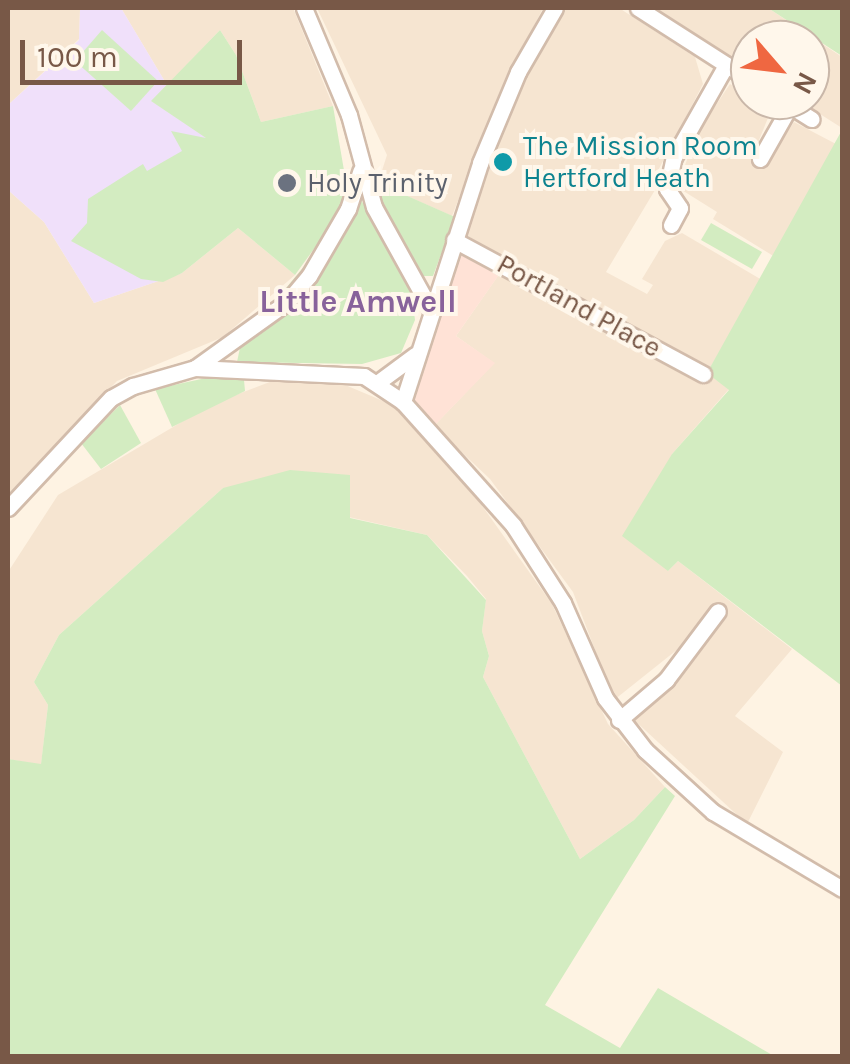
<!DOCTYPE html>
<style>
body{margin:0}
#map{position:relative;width:850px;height:1064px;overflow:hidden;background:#fef3e3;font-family:Karla,sans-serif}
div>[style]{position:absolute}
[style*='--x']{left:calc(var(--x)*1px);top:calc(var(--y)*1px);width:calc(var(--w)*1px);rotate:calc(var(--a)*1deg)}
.residential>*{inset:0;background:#f6e5d1}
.commercial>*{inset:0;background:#ffe2d6}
.education>*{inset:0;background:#f0e0fa}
.green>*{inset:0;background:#d3ecc1}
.roads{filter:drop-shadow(2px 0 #d2bcab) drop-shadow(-2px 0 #d2bcab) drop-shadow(0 2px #d2bcab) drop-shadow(0 -2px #d2bcab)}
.minor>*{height:15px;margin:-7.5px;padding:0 7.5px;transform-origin:7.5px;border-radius:7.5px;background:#fff}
.dots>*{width:28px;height:28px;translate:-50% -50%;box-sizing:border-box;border:5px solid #fff7eb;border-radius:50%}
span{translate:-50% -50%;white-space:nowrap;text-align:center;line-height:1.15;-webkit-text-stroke:8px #fff7eb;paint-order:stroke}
.culture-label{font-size:28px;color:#0d838f}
.left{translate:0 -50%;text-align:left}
.worship-label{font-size:28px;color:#5b616d}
.street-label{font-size:28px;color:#785847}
.quarter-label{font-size:32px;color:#88629b;font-weight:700}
.frame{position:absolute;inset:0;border:10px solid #785847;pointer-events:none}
.north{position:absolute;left:730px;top:20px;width:100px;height:100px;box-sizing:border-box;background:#fff7eb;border:2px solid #c9b7a9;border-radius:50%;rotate:118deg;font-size:28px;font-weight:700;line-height:40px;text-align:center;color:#785847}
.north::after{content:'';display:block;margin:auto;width:35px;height:45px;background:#ef6741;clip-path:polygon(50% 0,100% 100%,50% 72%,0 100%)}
.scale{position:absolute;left:20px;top:40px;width:222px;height:45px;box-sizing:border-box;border:5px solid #785847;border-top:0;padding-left:12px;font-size:30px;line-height:35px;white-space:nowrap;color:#785847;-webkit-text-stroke:8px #fff7eb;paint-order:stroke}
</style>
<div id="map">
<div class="residential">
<div style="clip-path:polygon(121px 8px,293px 8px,333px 106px,261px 122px,236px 55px,220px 30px,167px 85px)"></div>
<div style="clip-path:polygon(317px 8px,543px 8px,496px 103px,452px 216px,378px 183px,387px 155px)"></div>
<div style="clip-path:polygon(564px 8px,619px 8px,695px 57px,703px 84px,650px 186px,655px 190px,606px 272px,647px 294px,653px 285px,642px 279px,665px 241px,682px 233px,762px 280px,707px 373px,729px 389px,672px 454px,668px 571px,678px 561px,792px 649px,735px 716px,783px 752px,747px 824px,633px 719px,673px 684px,688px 641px,614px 700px,573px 592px,490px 479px,434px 426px,494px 363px,456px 336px,507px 263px,465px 234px,516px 89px)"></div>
<div style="clip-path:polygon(654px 8px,768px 8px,842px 57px,842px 128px,798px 100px,810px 100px,810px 40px,750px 40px,750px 69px)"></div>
<div style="clip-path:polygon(8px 9px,80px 10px,79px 39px,8px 105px)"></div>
<div style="clip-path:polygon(730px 84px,772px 108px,753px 155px,767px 163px,794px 122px,836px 144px,775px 257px,713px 219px,717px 212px,677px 187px,696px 135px)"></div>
<div style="clip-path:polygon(8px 190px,44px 222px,94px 303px,182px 273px,238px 228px,295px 275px,223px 337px,117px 381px,8px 494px)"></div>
<div style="clip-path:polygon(331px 379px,395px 406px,463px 479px,552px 604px,608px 724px,665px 787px,634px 820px,580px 859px,483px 677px,489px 656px,482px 631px,486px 599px,467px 576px,427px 535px,223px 488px,59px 635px,34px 682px,48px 705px,41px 765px,8px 759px,8px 572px,58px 495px,212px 404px,275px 380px)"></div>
</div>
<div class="commercial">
<div style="clip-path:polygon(462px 249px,503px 269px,456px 336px,495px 363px,434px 426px,416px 408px,414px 395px)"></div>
</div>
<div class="education">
<div style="clip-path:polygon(121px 8px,167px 85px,152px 101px,208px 139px,182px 273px,94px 303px,44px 222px,8px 190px,8px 105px,79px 40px,80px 10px)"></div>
</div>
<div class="green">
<div style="clip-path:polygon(768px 8px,842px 8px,842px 56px)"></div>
<div style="clip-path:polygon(102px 30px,158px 81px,131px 111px,75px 61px)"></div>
<div style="clip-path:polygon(220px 30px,236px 55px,261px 122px,333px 106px,347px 188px,332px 224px,295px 275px,238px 228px,182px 273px,163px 282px,141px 279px,71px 241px,87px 223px,88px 199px,143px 164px,147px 171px,182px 151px,171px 131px,206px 138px,151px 101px)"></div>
<div style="clip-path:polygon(842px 130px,842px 686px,678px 561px,668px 571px,622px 536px,672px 454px,729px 390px,707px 373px)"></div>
<div style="clip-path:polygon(378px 183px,455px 217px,433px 276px,420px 276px,380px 208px)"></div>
<div style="clip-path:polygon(360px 198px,411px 290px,415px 320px,401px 353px,362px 364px,237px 362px,241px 343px)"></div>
<div style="clip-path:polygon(711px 223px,762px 252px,752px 269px,701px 240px)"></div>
<div style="clip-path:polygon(206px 378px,244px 380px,245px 391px,172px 427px,155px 389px)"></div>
<div style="clip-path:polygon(120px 405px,141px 443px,101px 469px,81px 443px)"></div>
<div style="clip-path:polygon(290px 470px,350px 475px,350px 518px,427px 535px,486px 600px,482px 631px,489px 656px,483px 677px,580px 859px,634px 820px,665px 787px,675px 796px,545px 1005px,620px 1048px,658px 988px,774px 1056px,8px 1056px,8px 759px,41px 764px,48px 705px,34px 682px,59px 635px,223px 488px)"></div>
</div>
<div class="roads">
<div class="minor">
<div style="--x:304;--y:8;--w:116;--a:67.2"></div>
<div style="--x:349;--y:115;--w:95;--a:74.8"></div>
<div style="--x:374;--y:207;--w:115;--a:61"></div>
<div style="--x:638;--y:8;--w:133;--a:32.7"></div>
<div style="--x:781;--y:100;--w:36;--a:32"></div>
<div style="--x:760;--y:159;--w:61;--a:-60.5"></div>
<div style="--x:671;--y:225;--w:19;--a:-62"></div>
<div style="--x:680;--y:208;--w:23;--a:-124"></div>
<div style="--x:667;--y:189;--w:33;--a:-78"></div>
<div style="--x:674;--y:157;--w:106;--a:-60.5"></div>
<div style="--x:454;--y:240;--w:283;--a:28.3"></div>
<div style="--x:195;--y:368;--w:113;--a:-35.7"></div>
<div style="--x:287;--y:302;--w:34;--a:-50"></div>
<div style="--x:309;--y:276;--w:78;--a:-59.8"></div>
<div style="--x:348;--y:209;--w:40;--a:-72"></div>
<div style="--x:377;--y:383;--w:47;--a:-36.4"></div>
<div style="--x:403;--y:402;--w:251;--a:-72.1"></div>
<div style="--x:480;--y:163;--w:99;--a:-67.3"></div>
<div style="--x:518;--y:72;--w:74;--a:-60"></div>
<div style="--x:8;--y:508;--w:151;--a:-46.9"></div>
<div style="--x:111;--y:398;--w:25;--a:-29"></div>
<div style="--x:133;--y:386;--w:65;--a:-16.2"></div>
<div style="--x:195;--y:368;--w:169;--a:2.7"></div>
<div style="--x:364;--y:376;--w:47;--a:33.7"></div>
<div style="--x:403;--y:402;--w:165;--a:48.2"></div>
<div style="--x:513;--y:525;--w:93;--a:57.3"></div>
<div style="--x:563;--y:603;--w:104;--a:66.1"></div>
<div style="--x:605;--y:698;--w:66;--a:52.4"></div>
<div style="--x:645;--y:750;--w:92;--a:42.4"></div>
<div style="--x:713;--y:812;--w:150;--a:30.8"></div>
<div style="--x:619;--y:720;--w:62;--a:-40.4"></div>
<div style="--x:666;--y:680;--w:86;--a:-53"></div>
</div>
</div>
<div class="dots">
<div style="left:503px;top:162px;background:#0f9aa8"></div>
<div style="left:287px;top:183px;background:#6b7280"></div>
</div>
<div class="culture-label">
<span class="left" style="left:523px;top:162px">The Mission Room<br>Hertford Heath</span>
</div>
<div class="worship-label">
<span class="left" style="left:307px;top:183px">Holy Trinity</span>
</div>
<div class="street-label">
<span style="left:579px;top:306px;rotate:29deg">Portland Place</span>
</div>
<div class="quarter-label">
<span style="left:358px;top:302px">Little Amwell</span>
</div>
<div class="frame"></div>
<div class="north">N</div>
<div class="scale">100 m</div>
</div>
